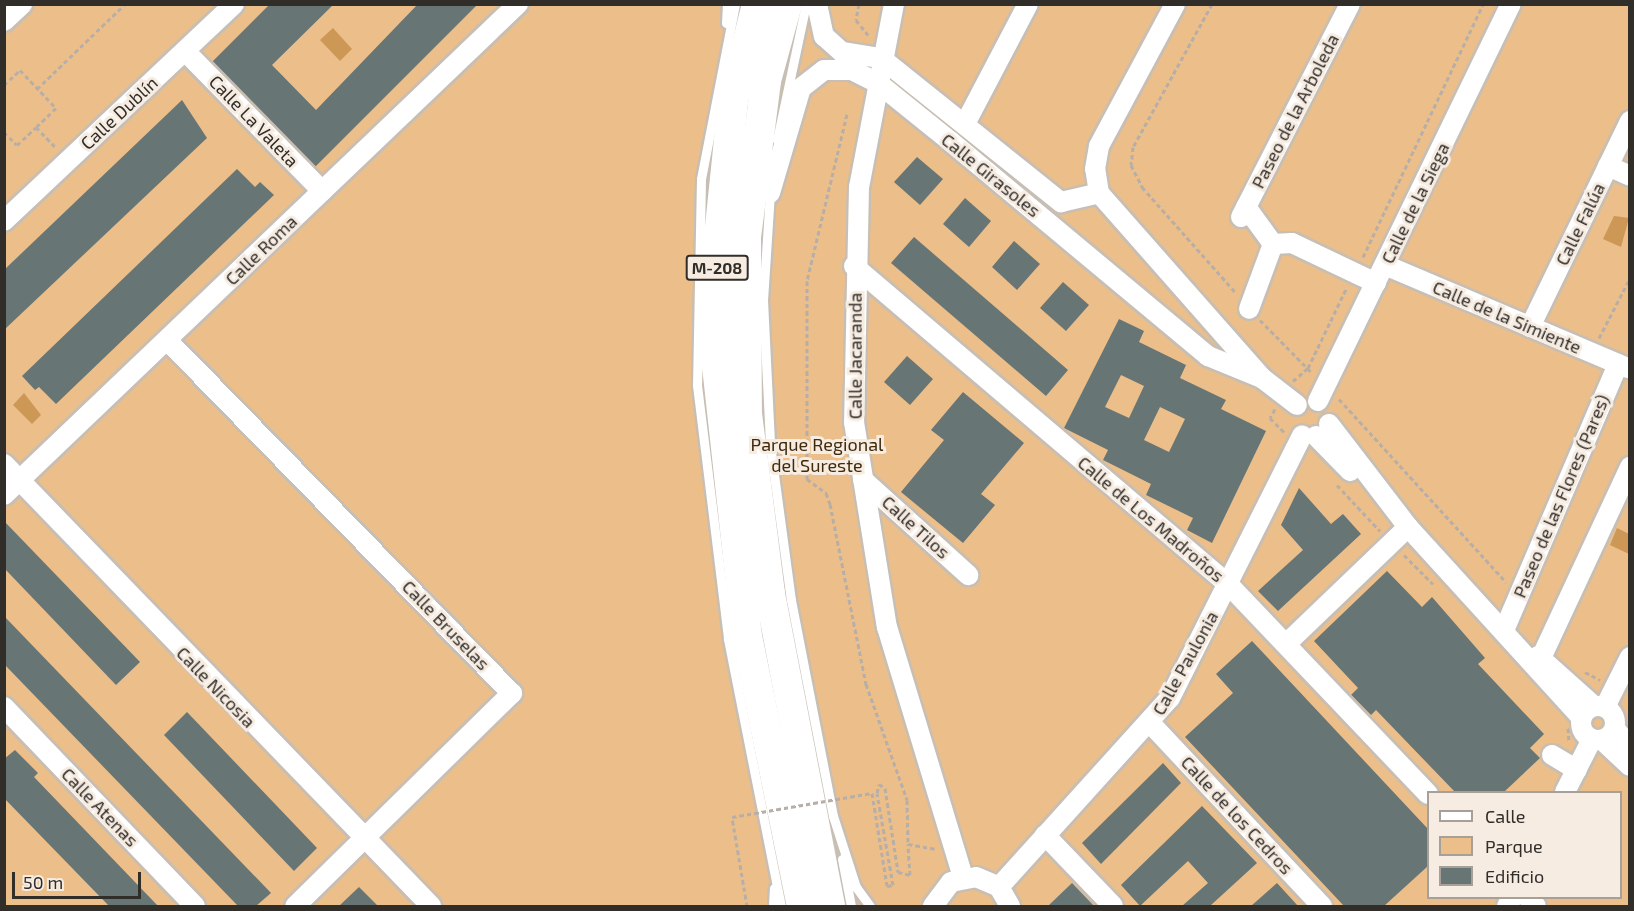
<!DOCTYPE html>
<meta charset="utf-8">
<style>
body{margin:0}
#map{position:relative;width:1634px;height:911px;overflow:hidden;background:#f6ece2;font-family:"Exo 2",sans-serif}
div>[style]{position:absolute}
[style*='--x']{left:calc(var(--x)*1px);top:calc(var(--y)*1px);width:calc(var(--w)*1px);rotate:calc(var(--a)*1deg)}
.green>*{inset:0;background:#ebbe8a}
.water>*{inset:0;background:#cd9755}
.building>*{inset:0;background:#677575}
.path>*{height:3px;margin-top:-1.5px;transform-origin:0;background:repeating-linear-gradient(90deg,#b7afa7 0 4.5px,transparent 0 7.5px)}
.roads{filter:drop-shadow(2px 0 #c7beb4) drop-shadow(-2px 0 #c7beb4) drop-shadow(0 2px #c7beb4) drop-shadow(0 -2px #c7beb4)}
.lane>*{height:9px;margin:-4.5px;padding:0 4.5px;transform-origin:4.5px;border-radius:4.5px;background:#fff}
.street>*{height:20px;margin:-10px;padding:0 10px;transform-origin:10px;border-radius:10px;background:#fff}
.street>.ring{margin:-10px;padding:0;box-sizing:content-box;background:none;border:20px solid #fff;border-radius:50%}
.primary>*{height:30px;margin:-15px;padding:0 15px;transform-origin:15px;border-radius:15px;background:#fff}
.path-bridge>*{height:3px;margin-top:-1.5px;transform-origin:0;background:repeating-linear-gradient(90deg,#b7afa7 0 4.5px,transparent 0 7.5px)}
span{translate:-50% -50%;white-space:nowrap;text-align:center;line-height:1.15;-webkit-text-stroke:6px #f6ece2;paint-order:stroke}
.shield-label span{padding:2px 4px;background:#f6ece2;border:2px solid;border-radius:4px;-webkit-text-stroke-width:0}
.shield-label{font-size:16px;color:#312d29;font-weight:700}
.street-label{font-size:18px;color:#312d29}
.park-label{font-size:18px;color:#402a0c}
.frame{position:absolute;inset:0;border:6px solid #312d29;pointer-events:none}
.legend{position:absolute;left:1427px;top:791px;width:195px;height:108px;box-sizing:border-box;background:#f6ece2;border:2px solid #a7a098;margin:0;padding:8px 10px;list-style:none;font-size:18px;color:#312d29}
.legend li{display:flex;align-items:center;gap:12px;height:30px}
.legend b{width:30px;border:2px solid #a7a098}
.scale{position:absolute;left:12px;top:872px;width:129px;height:27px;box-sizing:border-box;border:3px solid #312d29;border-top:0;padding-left:8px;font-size:18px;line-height:21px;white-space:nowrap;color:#312d29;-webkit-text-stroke:4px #f6ece2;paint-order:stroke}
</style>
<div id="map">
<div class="green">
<div style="clip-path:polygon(evenodd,5px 5px,1629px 5px,1629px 906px,5px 906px,5px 5px,1428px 792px,1620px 792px,1620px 898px,1428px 898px,1428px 792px)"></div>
</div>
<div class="water">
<div style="clip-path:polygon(333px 28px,352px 49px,340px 61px,320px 40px)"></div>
<div style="clip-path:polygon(1614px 216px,1629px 218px,1621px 247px,1603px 239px)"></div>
<div style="clip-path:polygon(24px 393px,41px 415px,32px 424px,13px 405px)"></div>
<div style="clip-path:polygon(1617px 528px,1629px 534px,1629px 554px,1610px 545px)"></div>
</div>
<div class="building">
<div style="clip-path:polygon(270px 4px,334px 4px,272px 65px,316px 110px,418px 4px,478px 4px,315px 167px,212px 62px)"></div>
<div style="clip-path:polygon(182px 100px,207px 138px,4px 330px,4px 270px)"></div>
<div style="clip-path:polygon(917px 157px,943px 179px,920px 205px,894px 182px)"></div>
<div style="clip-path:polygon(237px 169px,255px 187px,260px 182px,274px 195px,56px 404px,39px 387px,35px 390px,22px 376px)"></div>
<div style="clip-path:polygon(965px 198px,991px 221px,969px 247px,943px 224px)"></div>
<div style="clip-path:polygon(914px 237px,1068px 370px,1046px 396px,891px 263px)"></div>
<div style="clip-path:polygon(1014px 241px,1040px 264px,1017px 290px,992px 267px)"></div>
<div style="clip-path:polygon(1063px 282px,1089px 305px,1066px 331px,1040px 308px)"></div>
<div style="clip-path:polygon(evenodd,1119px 319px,1144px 331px,1139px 342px,1186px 365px,1180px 378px,1226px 400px,1221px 409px,1266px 431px,1212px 543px,1187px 530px,1193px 518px,1146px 495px,1151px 484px,1103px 460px,1108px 450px,1064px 428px,1119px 319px,1121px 375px,1144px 386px,1129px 418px,1105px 407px,1121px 375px,1119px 319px,1160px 407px,1185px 419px,1169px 452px,1144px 440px,1160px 407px)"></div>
<div style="clip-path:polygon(907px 356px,933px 379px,910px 405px,884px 382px)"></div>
<div style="clip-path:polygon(963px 392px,1024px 443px,981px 494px,995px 505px,963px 543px,901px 492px,944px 440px,931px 430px)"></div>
<div style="clip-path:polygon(1299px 488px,1331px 524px,1343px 514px,1361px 534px,1278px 611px,1258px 591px,1303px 550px,1281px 525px)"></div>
<div style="clip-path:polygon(4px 521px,140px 662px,116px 685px,4px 568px)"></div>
<div style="clip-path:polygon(1387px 571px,1422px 607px,1432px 597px,1485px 658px,1478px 664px,1544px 734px,1530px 748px,1540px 758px,1504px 792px,1455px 792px,1376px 710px,1371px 715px,1351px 695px,1358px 688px,1314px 641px)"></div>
<div style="clip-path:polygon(4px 616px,271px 893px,256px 906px,238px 906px,4px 664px)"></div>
<div style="clip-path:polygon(1252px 641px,1428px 829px,1428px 866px,1384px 906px,1344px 906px,1185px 737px,1233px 693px,1216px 674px)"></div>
<div style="clip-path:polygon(187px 712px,317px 848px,294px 871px,164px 735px)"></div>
<div style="clip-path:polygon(15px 750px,38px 773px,34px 777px,158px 906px,109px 906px,4px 798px,4px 759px)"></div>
<div style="clip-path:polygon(1163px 763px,1181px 783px,1101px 864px,1082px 843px)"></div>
<div style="clip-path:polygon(1202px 806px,1257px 863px,1210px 906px,1182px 906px,1208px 883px,1188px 861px,1140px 906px,1121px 885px)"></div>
<div style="clip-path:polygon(1072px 883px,1094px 906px,1048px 906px)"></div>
<div style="clip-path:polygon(1277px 883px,1298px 906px,1251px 906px)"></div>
<div style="clip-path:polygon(359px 887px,378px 906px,339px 906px)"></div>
</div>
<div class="path">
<div style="--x:859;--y:4;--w:16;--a:101"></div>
<div style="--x:856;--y:20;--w:21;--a:51"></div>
<div style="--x:1212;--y:4;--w:163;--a:118.9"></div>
<div style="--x:1133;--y:147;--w:18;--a:96"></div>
<div style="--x:1131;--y:165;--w:25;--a:63"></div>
<div style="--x:1142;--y:187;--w:142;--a:48.4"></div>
<div style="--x:4;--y:85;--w:22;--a:-43"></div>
<div style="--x:20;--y:70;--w:52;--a:46.5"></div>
<div style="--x:56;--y:108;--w:28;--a:136"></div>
<div style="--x:36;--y:127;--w:28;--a:46"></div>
<div style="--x:37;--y:89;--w:122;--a:-44"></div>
<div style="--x:847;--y:114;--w:172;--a:103.5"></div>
<div style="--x:807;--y:281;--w:198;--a:90"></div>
<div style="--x:807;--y:479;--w:24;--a:36"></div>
<div style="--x:826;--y:493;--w:12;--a:70"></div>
<div style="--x:830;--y:504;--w:184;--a:78.7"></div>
<div style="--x:866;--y:684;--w:123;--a:70.5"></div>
<div style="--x:907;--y:800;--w:44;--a:88.7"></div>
<div style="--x:4;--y:132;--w:18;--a:45"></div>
<div style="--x:17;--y:145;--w:26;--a:-43"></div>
<div style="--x:1363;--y:257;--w:280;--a:-64.6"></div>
<div style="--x:1260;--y:320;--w:74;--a:45.5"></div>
<div style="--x:1599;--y:338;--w:68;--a:-62.7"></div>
<div style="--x:1293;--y:381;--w:20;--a:-41"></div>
<div style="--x:1308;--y:368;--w:88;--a:-64.3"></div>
<div style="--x:1339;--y:399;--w:248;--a:47.6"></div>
<div style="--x:1275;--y:409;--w:10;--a:119"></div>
<div style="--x:1270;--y:418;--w:20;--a:45"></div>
<div style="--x:1337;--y:485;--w:63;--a:46.9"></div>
<div style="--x:1404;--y:555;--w:41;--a:45"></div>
<div style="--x:1585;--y:672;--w:17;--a:28"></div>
<div style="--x:1568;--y:728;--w:14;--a:86"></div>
<div style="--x:877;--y:793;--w:9;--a:-77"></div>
<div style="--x:879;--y:784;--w:7;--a:34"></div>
<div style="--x:885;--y:788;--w:85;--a:81.2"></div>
<div style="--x:898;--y:872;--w:12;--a:14"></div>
<div style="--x:910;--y:875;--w:31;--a:-94"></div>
<div style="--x:908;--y:844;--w:27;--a:10"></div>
</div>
<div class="roads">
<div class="lane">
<div style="--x:735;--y:4;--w:178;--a:101"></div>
<div style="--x:701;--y:179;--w:206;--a:91.1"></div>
<div style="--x:697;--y:385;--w:256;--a:83"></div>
<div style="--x:728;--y:639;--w:272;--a:78.8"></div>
<div style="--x:726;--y:23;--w:19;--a:-87"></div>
<div style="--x:777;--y:140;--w:139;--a:-78"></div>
<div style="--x:770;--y:192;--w:108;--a:93.7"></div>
<div style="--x:763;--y:300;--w:145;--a:87.2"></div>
<div style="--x:770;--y:445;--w:156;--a:82.3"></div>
<div style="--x:791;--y:600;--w:220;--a:79"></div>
<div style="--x:833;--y:816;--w:75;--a:72.1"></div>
<div style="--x:856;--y:887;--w:24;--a:54"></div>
<div style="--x:842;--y:859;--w:48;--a:79.2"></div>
<div style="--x:773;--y:906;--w:18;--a:-87"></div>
</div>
<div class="street">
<div style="--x:817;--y:4;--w:33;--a:78"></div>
<div style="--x:824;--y:36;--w:24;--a:42"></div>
<div style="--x:842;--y:52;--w:39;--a:9"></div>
<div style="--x:881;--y:58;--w:231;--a:38.7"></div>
<div style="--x:1061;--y:202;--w:39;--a:-13"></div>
<div style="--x:1099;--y:193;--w:247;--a:48.6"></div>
<div style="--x:1262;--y:378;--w:44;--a:37.6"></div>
<div style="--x:894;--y:4;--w:186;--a:100.8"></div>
<div style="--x:859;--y:187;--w:235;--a:91.2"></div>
<div style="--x:854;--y:422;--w:208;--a:80.9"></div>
<div style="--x:887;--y:627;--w:261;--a:73.1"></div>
<div style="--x:4;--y:21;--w:25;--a:-43"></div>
<div style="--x:185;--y:51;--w:196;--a:45.6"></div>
<div style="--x:966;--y:122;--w:133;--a:-62.3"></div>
<div style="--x:1608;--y:166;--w:24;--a:24"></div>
<div style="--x:770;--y:193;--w:109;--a:-73.6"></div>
<div style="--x:801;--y:88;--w:29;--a:-38"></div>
<div style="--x:824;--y:70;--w:28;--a:0"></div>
<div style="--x:852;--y:70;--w:29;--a:27"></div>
<div style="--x:878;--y:83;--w:92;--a:38.9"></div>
<div style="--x:950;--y:141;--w:336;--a:39.8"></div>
<div style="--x:1208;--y:356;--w:58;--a:22.2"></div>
<div style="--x:1099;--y:193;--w:24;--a:-99"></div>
<div style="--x:1095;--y:169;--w:23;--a:-80"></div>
<div style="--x:1099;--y:146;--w:161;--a:-61.8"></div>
<div style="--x:1246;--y:207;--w:46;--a:53.9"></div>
<div style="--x:1273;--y:244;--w:69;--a:110.3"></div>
<div style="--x:1241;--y:217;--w:239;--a:-62.9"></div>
<div style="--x:4;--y:221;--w:316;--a:-43.3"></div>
<div style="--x:1273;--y:244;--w:19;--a:-3"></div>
<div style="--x:1292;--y:243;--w:93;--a:25.5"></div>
<div style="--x:1385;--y:265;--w:264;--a:23"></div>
<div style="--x:854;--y:266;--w:491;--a:40.4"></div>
<div style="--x:1228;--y:584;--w:290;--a:46.4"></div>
<div style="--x:1530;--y:327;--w:229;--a:-64.1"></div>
<div style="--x:167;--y:340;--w:494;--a:45.7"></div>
<div style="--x:512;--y:693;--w:304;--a:135.5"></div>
<div style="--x:1318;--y:401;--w:441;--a:-64.1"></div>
<div style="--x:1329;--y:424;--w:130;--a:52.5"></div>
<div style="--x:1408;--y:527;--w:257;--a:47.7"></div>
<div style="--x:1316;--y:436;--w:49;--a:45.8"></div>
<div style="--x:4;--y:464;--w:615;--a:45.99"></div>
<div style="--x:863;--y:480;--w:142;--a:42.1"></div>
<div style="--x:4;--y:495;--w:711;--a:-43.69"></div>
<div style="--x:1505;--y:628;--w:287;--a:-66.8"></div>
<div style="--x:1286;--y:644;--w:169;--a:-43.8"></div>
<div style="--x:1538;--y:656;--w:75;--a:41.8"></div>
<div style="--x:1541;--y:658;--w:211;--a:-65"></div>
<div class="ring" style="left:1581px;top:706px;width:14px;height:14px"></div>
<div style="--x:4;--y:707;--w:276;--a:46.2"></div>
<div style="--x:1605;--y:707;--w:56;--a:-63.4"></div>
<div style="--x:1151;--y:724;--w:250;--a:46.8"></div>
<div style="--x:1615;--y:729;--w:23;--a:50"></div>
<div style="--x:1602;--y:740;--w:38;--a:43"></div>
<div style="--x:1552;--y:755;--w:29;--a:31"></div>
<div style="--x:1565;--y:792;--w:59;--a:-63"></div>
<div style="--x:1045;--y:835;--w:98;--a:46.2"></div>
<div style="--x:999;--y:887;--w:255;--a:-47.9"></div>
<div style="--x:1170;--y:698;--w:294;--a:-63.3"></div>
<div style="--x:1528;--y:898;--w:11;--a:45"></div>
<div style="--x:933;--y:906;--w:30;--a:-53"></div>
<div style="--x:951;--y:882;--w:25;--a:-11"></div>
<div style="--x:976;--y:877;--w:25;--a:23"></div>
<div style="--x:999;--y:887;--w:22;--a:60"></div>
<div style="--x:1507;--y:906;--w:9;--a:-58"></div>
</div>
<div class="primary">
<div style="--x:757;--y:4;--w:100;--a:103.9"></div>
<div style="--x:733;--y:101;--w:145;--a:95.9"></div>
<div style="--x:718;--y:245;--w:121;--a:90.5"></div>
<div style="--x:717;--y:366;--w:272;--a:83.7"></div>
<div style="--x:747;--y:636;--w:276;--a:78.5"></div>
<div style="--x:787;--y:4;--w:80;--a:105.3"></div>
<div style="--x:766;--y:81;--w:158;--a:97.3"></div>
<div style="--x:746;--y:238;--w:176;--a:89.7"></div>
<div style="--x:747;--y:414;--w:181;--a:82.7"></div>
<div style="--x:770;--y:594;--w:318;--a:79.1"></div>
</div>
</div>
<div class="path-bridge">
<div style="--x:747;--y:906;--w:90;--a:-99.6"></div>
<div style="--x:732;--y:817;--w:142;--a:-9.7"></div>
<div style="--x:872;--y:793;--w:94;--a:80.8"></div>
<div style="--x:887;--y:886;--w:6;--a:-9"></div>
<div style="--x:893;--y:885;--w:93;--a:-99.9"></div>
</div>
<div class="shield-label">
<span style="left:717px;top:268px">M-208</span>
</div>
<div class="street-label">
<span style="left:1295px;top:111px;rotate:-63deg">Paseo de la Arboleda</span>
<span style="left:119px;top:113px;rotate:-43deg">Calle Dublín</span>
<span style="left:254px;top:121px;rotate:46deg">Calle La Valeta</span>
<span style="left:991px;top:175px;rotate:39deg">Calle Girasoles</span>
<span style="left:1415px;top:203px;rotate:-64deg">Calle de la Siega</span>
<span style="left:1580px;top:224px;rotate:-64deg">Calle Falúa</span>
<span style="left:261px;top:250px;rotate:-44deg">Calle Roma</span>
<span style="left:1507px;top:317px;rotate:23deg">Calle de la Simiente</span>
<span style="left:855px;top:356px;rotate:-90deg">Calle Jacaranda</span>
<span style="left:1561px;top:496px;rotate:-67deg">Paseo de las Flores (Pares)</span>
<span style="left:1151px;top:519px;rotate:40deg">Calle de Los Madroños</span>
<span style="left:916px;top:527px;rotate:42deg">Calle Tilos</span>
<span style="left:446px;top:625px;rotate:46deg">Calle Bruselas</span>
<span style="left:1185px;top:663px;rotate:-61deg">Calle Paulonia</span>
<span style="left:216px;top:687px;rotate:46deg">Calle Nicosia</span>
<span style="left:100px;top:807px;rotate:46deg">Calle Atenas</span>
<span style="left:1237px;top:815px;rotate:47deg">Calle de los Cedros</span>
</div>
<div class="park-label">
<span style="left:817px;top:455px">Parque Regional<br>del Sureste</span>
</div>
<div class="frame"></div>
<ul class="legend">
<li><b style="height:8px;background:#fff"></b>Calle</li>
<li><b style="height:16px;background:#ebbe8a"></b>Parque</li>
<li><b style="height:16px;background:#677575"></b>Edificio</li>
</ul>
<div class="scale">50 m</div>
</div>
